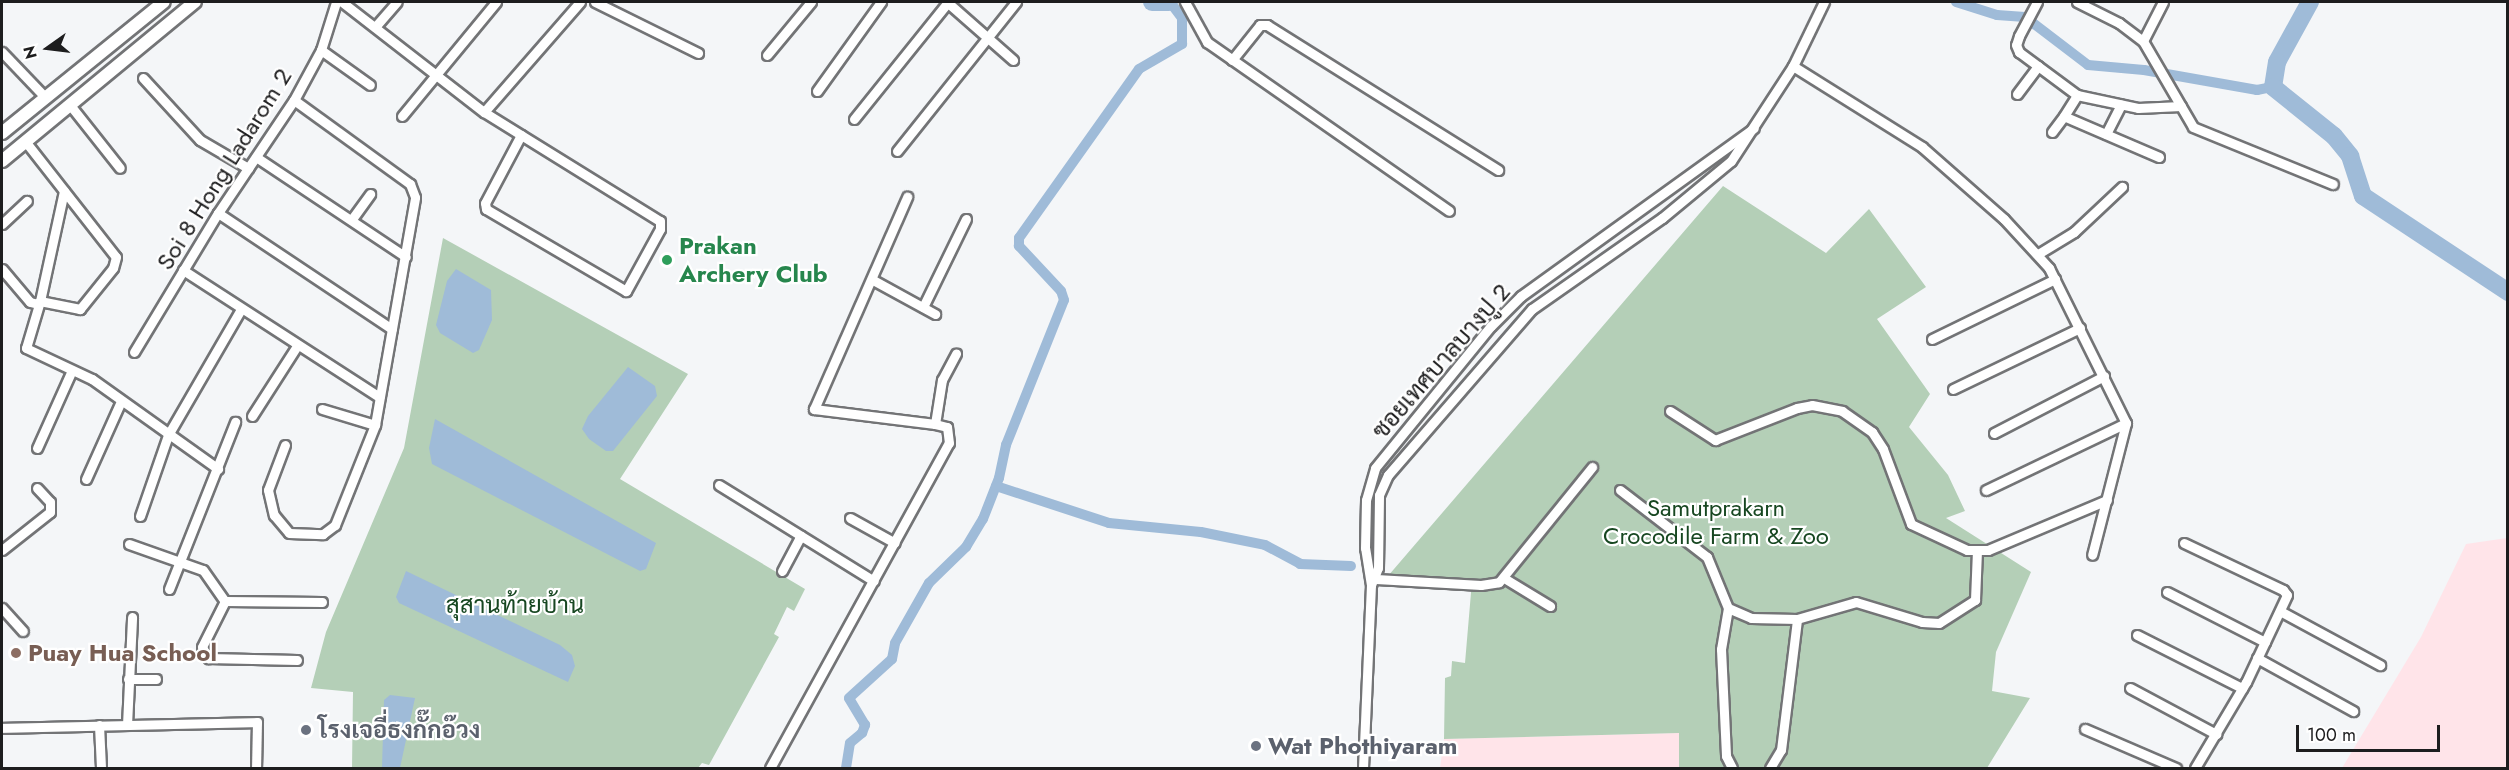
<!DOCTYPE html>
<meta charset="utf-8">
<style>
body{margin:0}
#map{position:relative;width:2509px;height:770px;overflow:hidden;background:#f4f6f8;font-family:Jost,Sarabun,sans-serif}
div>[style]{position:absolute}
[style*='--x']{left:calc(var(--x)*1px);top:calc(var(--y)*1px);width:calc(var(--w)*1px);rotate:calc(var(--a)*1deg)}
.industrial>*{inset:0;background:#ffe4e9}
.green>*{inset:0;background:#b4cfb7}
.water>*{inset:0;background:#9fbbd8}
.canal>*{height:10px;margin:-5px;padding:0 5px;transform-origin:5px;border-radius:5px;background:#9fbbd8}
.river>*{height:18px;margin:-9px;padding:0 9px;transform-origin:9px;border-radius:9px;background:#9fbbd8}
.roads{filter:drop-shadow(2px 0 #737476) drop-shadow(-2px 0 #737476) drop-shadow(0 2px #737476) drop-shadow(0 -2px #737476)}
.street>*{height:9px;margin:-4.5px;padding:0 4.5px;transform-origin:4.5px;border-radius:4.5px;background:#fff}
.secondary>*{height:12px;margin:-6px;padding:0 6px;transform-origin:6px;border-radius:6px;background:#fff}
.dots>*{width:16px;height:16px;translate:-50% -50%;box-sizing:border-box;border:3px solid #fff;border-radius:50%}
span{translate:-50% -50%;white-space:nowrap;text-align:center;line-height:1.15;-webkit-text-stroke:4.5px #fff;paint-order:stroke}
.street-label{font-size:24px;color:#1d1d1e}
.leisure-label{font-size:24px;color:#27864d;font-weight:700}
.left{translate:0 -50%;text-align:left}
.park-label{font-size:24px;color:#174721}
.education-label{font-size:24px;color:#785e54;font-weight:700}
.worship-label{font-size:24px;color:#5b616d;font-weight:700}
.frame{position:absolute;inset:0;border:3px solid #1d1d1e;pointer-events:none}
.north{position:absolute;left:18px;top:18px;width:60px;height:60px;-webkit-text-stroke:4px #fff;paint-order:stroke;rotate:256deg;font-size:16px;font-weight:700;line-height:24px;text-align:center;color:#1d1d1e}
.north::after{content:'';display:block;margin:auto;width:21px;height:27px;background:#1d1d1e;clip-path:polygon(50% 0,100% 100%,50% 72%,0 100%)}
.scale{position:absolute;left:2296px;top:725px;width:144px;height:27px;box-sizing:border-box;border:3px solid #1d1d1e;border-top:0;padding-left:8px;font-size:18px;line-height:21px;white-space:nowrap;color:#1d1d1e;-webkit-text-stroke:4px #fff;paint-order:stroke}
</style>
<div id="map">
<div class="industrial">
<div style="clip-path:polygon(2507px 538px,2507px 768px,2342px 768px,2421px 637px,2466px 544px)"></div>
<div style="clip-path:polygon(1679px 733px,1679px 768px,1440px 768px,1444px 739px)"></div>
</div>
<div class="green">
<div style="clip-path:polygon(1723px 186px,1826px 253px,1869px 209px,1926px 287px,1877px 319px,1930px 394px,1909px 427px,1948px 475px,1965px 511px,1946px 518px,2031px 572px,1996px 652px,1992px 691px,2030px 698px,1987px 768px,1679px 768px,1679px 733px,1444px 739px,1445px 678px,1451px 676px,1452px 661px,1465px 663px,1472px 581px,1388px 576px)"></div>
<div style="clip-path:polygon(443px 238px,688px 374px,620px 479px,805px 589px,794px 611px,787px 607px,774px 634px,779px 637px,709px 765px,702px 763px,698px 768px,352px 768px,353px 692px,311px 688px,326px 632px,404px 448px)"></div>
</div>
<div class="water">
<div style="clip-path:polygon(456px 269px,491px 290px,492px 320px,479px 350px,473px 353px,440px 333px,436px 325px,447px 281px)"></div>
<div style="clip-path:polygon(628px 367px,655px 386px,657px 396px,613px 451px,606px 451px,589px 439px,582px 429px,588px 416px)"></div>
<div style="clip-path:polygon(435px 419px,656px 543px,646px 569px,640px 571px,432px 464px,429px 448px)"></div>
<div style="clip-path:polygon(406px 571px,560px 645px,572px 655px,575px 666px,568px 682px,399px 603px,396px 597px)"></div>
<div style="clip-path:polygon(390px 695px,415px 698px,400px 768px,382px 768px,384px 700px)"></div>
</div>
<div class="canal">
<div style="--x:1956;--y:2;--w:43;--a:17.6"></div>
<div style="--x:1997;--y:15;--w:28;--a:4"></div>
<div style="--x:2025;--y:17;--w:79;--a:37.3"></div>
<div style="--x:2088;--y:65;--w:56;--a:5.1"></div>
<div style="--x:2144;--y:70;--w:115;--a:10"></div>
<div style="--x:2257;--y:90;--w:16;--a:-11"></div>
<div style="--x:996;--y:486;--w:119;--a:18.1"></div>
<div style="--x:1109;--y:523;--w:92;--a:5.6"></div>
<div style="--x:1201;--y:532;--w:65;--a:11.5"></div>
<div style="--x:1265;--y:545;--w:40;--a:28"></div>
<div style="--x:1300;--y:564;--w:51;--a:2.2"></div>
<div style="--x:846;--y:768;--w:25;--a:-81"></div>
<div style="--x:850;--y:743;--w:16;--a:-40"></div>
<div style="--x:862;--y:733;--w:9;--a:-69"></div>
<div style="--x:865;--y:725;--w:31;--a:-121"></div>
<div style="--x:849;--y:698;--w:58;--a:-42.2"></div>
<div style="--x:892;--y:659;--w:16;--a:-79"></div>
<div style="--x:895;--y:643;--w:69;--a:-60.5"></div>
<div style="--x:929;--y:583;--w:52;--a:-44.2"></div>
<div style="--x:966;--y:547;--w:33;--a:-59"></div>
<div style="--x:983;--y:519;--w:44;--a:-68.7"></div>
<div style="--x:999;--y:478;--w:34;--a:-78"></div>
<div style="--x:1006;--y:445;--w:156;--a:-68.2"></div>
<div style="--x:1064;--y:300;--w:9;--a:-108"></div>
<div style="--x:1061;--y:291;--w:62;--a:-133"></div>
<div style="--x:1019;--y:246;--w:8;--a:-90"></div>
<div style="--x:1019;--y:238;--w:207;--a:-54.6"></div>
<div style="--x:1139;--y:69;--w:50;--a:-30.2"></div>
<div style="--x:1182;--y:44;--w:26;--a:-90"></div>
<div style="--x:1182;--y:18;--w:20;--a:-127"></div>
</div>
<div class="river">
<div style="--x:1152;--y:2;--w:17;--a:0"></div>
<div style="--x:2310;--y:2;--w:68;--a:118.8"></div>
<div style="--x:2277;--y:62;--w:25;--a:99"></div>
<div style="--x:2273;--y:87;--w:78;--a:38.8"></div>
<div style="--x:2334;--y:136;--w:26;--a:51"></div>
<div style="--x:2350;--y:156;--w:42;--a:72"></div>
<div style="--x:2363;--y:196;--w:174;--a:33.5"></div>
</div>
<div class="roads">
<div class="street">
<div style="--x:342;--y:2;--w:180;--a:37.8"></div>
<div style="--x:484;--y:112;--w:207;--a:31.8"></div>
<div style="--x:660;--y:221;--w:8;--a:90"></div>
<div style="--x:660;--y:229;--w:71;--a:118.7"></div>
<div style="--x:626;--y:291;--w:162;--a:-149.6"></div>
<div style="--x:486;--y:209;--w:6;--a:-99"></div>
<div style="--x:485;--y:203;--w:77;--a:-62.1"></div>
<div style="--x:595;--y:2;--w:115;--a:26.3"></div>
<div style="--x:947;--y:2;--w:88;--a:41.3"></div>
<div style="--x:1185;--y:2;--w:46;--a:61.2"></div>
<div style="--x:1207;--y:42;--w:295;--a:34.9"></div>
<div style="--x:2037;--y:2;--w:38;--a:118"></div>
<div style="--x:2019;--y:36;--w:9;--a:108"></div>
<div style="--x:2016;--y:45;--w:8;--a:67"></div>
<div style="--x:2019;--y:52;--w:72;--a:36.6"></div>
<div style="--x:2077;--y:2;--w:47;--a:26.6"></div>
<div style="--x:2119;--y:23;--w:30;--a:37"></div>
<div style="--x:2143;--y:41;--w:99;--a:59.8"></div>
<div style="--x:2193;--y:127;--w:151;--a:22.2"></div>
<div style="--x:375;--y:27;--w:33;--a:-49"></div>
<div style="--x:2143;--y:41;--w:44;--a:-62.9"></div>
<div style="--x:321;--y:50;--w:60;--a:35.5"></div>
<div style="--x:2;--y:52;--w:62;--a:46.3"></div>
<div style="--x:767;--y:55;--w:69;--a:-50.3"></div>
<div style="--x:1232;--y:60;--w:45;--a:-51.3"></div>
<div style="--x:1260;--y:25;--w:7;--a:0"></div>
<div style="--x:1267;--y:25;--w:273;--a:32.1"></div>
<div style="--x:1793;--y:66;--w:152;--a:32.1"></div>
<div style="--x:1922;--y:147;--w:109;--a:41.3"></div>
<div style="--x:2004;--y:219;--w:67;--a:47.4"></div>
<div style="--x:2049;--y:268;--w:173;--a:63.6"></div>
<div style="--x:2126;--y:423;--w:136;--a:104.4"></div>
<div style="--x:143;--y:78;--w:84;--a:47.4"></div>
<div style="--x:200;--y:140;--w:56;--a:30.3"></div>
<div style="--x:817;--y:91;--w:110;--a:-54.3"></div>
<div style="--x:2017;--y:94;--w:35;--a:-53"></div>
<div style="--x:70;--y:105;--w:80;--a:51.6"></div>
<div style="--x:484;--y:112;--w:146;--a:-48.9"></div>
<div style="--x:402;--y:116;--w:148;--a:-50.5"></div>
<div style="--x:854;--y:119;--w:150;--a:-51.2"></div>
<div style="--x:2052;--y:132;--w:20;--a:-53"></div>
<div style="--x:2106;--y:134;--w:33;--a:-63"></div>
<div style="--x:25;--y:141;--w:147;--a:51.9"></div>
<div style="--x:116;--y:257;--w:11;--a:105"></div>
<div style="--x:113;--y:268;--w:53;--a:128.8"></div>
<div style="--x:80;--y:309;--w:41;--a:-168.7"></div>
<div style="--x:897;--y:151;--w:191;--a:-51.4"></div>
<div style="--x:256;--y:157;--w:180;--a:33.7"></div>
<div style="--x:2159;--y:157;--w:103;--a:-156.7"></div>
<div style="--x:2064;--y:116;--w:25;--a:-58"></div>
<div style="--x:2077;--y:95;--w:62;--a:12"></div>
<div style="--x:2138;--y:108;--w:43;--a:-2.7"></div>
<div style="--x:64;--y:191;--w:113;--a:102.3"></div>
<div style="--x:40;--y:301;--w:49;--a:106.6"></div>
<div style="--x:26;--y:348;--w:73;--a:25.2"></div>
<div style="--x:92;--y:379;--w:155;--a:35.5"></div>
<div style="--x:218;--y:213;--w:209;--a:33.7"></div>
<div style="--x:352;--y:219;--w:31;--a:-54"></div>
<div style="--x:2;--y:224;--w:34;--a:-43"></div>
<div style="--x:2038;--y:254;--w:42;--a:-31.4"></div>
<div style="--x:2074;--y:232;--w:66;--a:-43.2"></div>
<div style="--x:2;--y:269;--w:43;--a:49.7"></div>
<div style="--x:30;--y:302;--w:8;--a:14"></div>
<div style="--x:183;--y:270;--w:234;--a:32.9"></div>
<div style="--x:873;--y:280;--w:71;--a:28.7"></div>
<div style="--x:923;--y:307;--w:98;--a:-64"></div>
<div style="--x:1932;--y:339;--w:137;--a:-26"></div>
<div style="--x:134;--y:352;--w:162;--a:-58.9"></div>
<div style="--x:218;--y:213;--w:136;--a:-56.1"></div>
<div style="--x:294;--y:100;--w:57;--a:-61.6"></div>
<div style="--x:321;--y:50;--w:50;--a:-72.6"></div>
<div style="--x:1953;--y:389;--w:141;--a:-25.7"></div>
<div style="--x:322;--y:409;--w:55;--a:16.8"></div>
<div style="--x:1670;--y:411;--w:54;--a:32.8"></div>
<div style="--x:1715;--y:440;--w:88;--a:-21.3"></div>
<div style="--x:1797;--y:408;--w:15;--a:-11"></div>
<div style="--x:1812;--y:405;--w:31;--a:11"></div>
<div style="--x:1842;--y:411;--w:37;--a:35"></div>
<div style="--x:1872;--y:432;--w:20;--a:57"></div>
<div style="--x:1883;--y:449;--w:80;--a:69.5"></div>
<div style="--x:1911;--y:524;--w:62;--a:24.9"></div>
<div style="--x:1967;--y:550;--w:21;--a:0"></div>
<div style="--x:1988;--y:550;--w:129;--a:-22.8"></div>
<div style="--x:252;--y:416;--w:83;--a:-57.3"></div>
<div style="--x:935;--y:424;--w:45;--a:-81"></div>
<div style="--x:942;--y:380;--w:30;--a:-62"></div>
<div style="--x:1994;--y:433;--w:124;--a:-27.4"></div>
<div style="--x:285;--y:445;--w:48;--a:110.7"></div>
<div style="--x:268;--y:490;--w:26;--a:77"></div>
<div style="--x:274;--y:515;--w:23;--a:50"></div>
<div style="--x:289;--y:533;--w:34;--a:2"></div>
<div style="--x:323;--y:534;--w:15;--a:-37"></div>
<div style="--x:335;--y:525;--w:108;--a:-68.2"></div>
<div style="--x:375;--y:425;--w:231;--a:-80"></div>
<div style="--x:415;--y:197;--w:14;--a:-111"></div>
<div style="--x:410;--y:184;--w:143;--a:-144.1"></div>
<div style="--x:37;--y:448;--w:85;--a:-65.8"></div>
<div style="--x:86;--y:479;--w:85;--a:-65.8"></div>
<div style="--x:719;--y:485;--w:182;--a:31.8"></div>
<div style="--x:1620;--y:490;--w:110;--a:37.6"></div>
<div style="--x:1707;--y:557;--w:55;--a:67.6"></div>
<div style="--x:1728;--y:608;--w:25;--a:23"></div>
<div style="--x:1751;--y:618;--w:46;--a:1.2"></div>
<div style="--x:1797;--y:619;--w:61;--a:-16.1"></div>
<div style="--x:1856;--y:602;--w:69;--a:16.9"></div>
<div style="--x:1922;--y:622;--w:17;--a:3"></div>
<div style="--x:1939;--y:623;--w:43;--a:-32.6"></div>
<div style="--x:1975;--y:600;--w:49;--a:-87.7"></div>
<div style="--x:1986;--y:490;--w:155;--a:-25.6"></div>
<div style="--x:140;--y:516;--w:86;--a:-70.9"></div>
<div style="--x:168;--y:435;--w:146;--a:-59.9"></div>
<div style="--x:850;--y:518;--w:51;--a:29.1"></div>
<div style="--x:2184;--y:543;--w:110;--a:25.4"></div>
<div style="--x:2283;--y:590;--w:6;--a:51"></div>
<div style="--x:2287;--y:595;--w:96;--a:115.2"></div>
<div style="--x:2246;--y:682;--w:100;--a:120.7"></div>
<div style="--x:129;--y:544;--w:78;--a:19.4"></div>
<div style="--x:203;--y:570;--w:38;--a:55"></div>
<div style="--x:225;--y:601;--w:97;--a:0.6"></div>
<div style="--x:2;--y:550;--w:61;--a:-38.4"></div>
<div style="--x:50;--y:512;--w:10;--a:-90"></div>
<div style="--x:50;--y:502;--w:19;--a:-133"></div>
<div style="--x:782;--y:571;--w:40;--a:-62"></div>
<div style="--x:1504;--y:578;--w:54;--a:31.3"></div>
<div style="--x:1376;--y:579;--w:105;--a:3.3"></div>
<div style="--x:1481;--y:585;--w:18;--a:-9"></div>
<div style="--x:1499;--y:582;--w:148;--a:-51"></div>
<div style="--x:1371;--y:585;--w:18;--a:-68"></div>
<div style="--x:1378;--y:568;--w:73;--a:-89.2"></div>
<div style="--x:1379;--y:495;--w:22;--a:-66"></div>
<div style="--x:1388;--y:475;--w:220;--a:-49.1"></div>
<div style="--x:1532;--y:309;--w:159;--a:-35"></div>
<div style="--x:1662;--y:218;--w:89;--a:-39.6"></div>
<div style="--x:1731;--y:161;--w:113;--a:-56.9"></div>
<div style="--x:1793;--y:66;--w:71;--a:-64.2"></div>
<div style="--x:169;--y:589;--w:180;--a:-68.4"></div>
<div style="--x:2167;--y:592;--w:110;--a:27"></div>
<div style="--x:225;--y:601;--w:51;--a:116.6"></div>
<div style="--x:202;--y:647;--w:13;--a:61"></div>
<div style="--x:208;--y:658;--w:89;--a:1.3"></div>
<div style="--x:2;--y:608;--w:31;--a:48"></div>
<div style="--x:1728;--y:608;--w:42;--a:99.7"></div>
<div style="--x:1721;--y:649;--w:107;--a:87.3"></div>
<div style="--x:1726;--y:756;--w:13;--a:63"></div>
<div style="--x:2280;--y:611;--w:114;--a:28.4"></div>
<div style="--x:2137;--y:635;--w:118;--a:26.8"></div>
<div style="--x:2257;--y:658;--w:110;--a:28.9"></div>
<div style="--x:128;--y:679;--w:28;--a:0"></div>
<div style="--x:2130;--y:688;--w:98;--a:28.1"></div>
<div style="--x:99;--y:725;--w:43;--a:87.3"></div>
<div style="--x:127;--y:725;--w:108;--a:-87.3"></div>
<div style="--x:2;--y:728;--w:255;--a:-1.3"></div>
<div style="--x:257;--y:722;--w:46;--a:91.2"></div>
<div style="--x:2085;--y:729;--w:99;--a:23.2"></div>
<div style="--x:770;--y:768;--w:371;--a:-61.2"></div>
<div style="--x:949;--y:443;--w:16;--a:-97"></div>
<div style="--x:947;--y:427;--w:12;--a:-166"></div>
<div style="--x:935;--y:424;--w:122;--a:-172.9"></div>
<div style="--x:814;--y:409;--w:232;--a:-66.3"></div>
<div style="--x:1363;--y:768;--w:183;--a:-87.5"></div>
<div style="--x:1371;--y:585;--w:37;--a:-99"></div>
<div style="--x:1365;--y:548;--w:48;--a:-88.8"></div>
<div style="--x:1366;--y:500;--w:33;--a:-74"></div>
<div style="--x:1375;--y:468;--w:183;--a:-50.8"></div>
<div style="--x:1491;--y:326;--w:42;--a:-45"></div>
<div style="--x:1521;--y:296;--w:287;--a:-35.8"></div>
<div style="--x:1770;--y:768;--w:21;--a:-59"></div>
<div style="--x:1781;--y:750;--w:132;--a:-83"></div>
</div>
<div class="secondary">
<div style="--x:2;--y:133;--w:208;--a:-39"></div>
<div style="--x:2;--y:161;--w:250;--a:-39.5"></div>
</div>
</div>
<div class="dots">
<div style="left:667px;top:260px;background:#2e9e5b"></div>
<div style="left:16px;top:653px;background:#8d6e63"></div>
<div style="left:306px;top:730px;background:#6b7280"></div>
<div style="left:1256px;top:746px;background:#6b7280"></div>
</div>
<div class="street-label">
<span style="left:224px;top:169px;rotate:-58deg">Soi 8 Hong Ladarom 2</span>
<span style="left:1441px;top:361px;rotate:-49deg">ซอยเทศบาลบางปู 2</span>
</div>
<div class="leisure-label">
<span class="left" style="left:679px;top:260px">Prakan<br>Archery Club</span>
</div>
<div class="park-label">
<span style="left:1716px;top:522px">Samutprakarn<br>Crocodile Farm &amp; Zoo</span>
<span style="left:515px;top:605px">สุสานท้ายบ้าน</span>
</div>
<div class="education-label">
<span class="left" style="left:28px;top:653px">Puay Hua School</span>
</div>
<div class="worship-label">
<span class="left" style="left:318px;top:730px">โรงเจอี่ธงกั๊กอ๊วง</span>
<span class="left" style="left:1268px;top:746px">Wat Phothiyaram</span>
</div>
<div class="frame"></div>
<div class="north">N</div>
<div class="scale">100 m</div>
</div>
